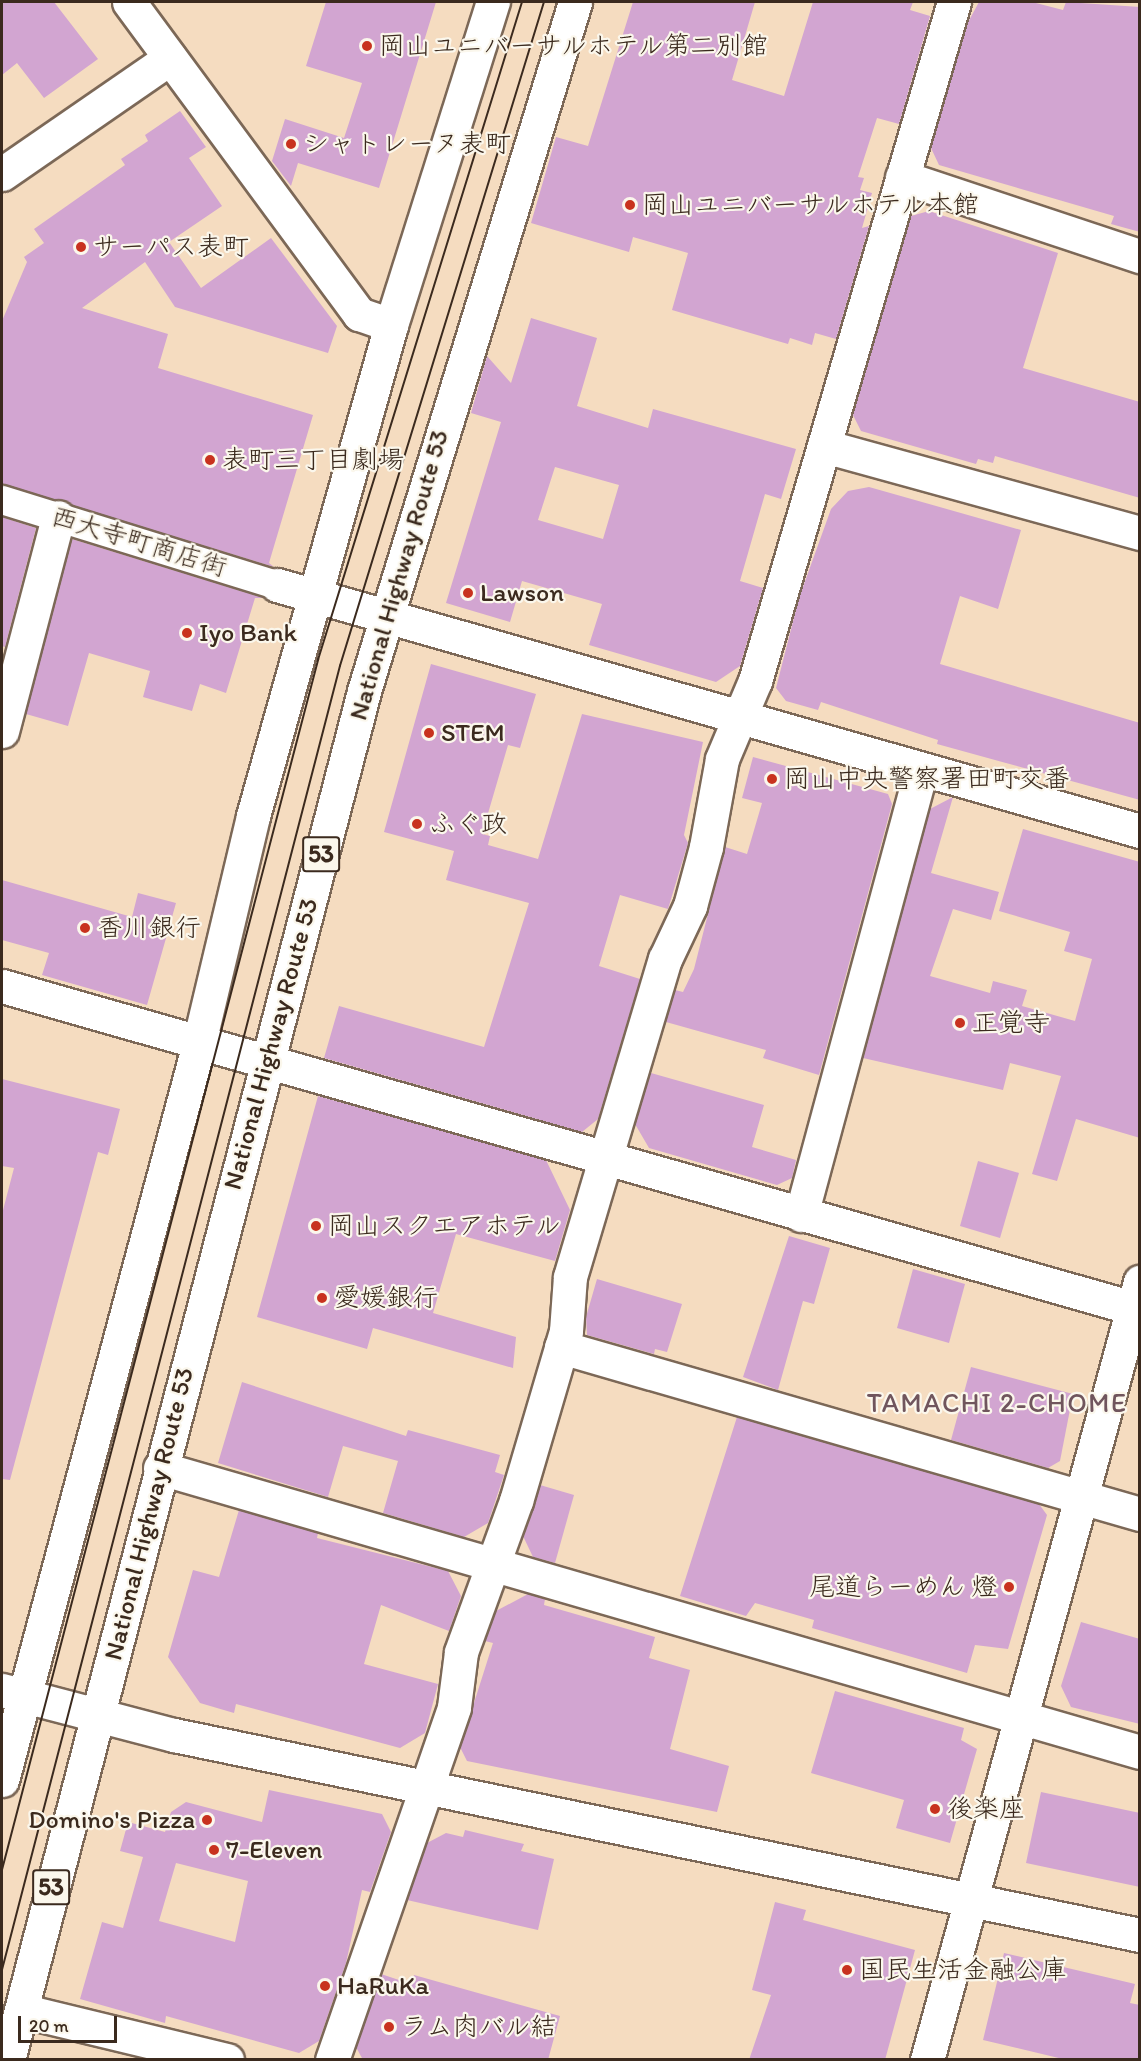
<!DOCTYPE html>
<meta charset="utf-8">
<style>
body{margin:0}
#map{position:relative;width:1141px;height:2061px;overflow:hidden;background:#f5dcc0;font-family:Itim,"Klee One",sans-serif}
div>[style]{position:absolute}
[style*='--x']{left:calc(var(--x)*1px);top:calc(var(--y)*1px);width:calc(var(--w)*1px);rotate:calc(var(--a)*1deg)}
.building>*{inset:0;background:#d2a5d1}
.roads{filter:drop-shadow(2px 0 #7c6857) drop-shadow(-2px 0 #7c6857) drop-shadow(0 2px #7c6857) drop-shadow(0 -2px #7c6857)}
.pedestrian>*{height:28px;margin:-14px;padding:0 14px;transform-origin:14px;border-radius:14px;background:#fff}
.minor>*{height:33px;margin:-16.5px;padding:0 16.5px;transform-origin:16.5px;border-radius:16.5px;background:#fff}
.tertiary>*{height:33px;margin:-16.5px;padding:0 16.5px;transform-origin:16.5px;border-radius:16.5px;background:#fff}
.trunk>*{height:33px;margin:-16.5px;padding:0 16.5px;transform-origin:16.5px;border-radius:16.5px;background:#fff}
.tram>*{height:1.5px;margin:-0.75px;padding:0 0.75px;transform-origin:0.75px;border-radius:0.75px;background:#3b2a1e}
.dots>*{width:16px;height:16px;translate:-50% -50%;box-sizing:border-box;border:3px solid #fbf7ec;border-radius:50%}
span{translate:-50% -50%;white-space:nowrap;text-align:center;line-height:1.15;-webkit-text-stroke:4.5px #fbf7ec;paint-order:stroke}
.shield-label span{padding:2px 4px;background:#fbf7ec;border:2px solid;border-radius:4px;-webkit-text-stroke-width:0}
.shield-label{font-size:24px;color:#3b2a1e;font-weight:700}
.poi-label{font-size:26px;color:#3b2a1e}
.left{translate:0 -50%;text-align:left}
.right{translate:-100% -50%;text-align:right}
.street-label{font-size:26px;color:#3b2a1e}
.neighbourhood-label{font-size:27px;color:#70555d;letter-spacing:1.5px}
.frame{position:absolute;inset:0;border:3px solid #3b2a1e;pointer-events:none}
.scale{position:absolute;left:18px;top:2016px;width:99px;height:27px;box-sizing:border-box;border:3px solid #3b2a1e;border-top:0;padding-left:8px;font-size:18px;line-height:21px;white-space:nowrap;color:#3b2a1e;-webkit-text-stroke:4px #fbf7ec;paint-order:stroke}
</style>
<div id="map">
<div class="building">
<div style="clip-path:polygon(2px 2px,54px 2px,98px 59px,44px 98px,17px 63px,2px 75px)"></div>
<div style="clip-path:polygon(326px 2px,436px 2px,379px 188px,298px 163px,291px 186px,272px 161px,285px 119px,344px 138px,362px 83px,306px 66px)"></div>
<div style="clip-path:polygon(633px 2px,755px 2px,732px 80px,784px 96px,813px 2px,913px 2px,910px 10px,930px 16px,899px 124px,877px 118px,858px 177px,864px 178px,860px 190px,872px 193px,862px 228px,869px 226px,836px 339px,815px 333px,812px 345px,790px 338px,788px 344px,672px 310px,688px 253px,633px 237px,629px 252px,531px 223px,556px 137px,588px 146px)"></div>
<div style="clip-path:polygon(979px 2px,1032px 2px,1063px 10px,1066px 2px,1140px 7px,1140px 232px,1111px 224px,1114px 216px,939px 165px,931px 148px,966px 26px)"></div>
<div style="clip-path:polygon(180px 111px,206px 147px,189px 158px,222px 206px,169px 242px,201px 288px,271px 238px,337px 326px,328px 353px,175px 307px,145px 262px,82px 308px,168px 334px,158px 368px,313px 415px,269px 563px,274px 567px,2px 484px,2px 321px,27px 262px,24px 257px,44px 243px,34px 229px,125px 165px,121px 159px,148px 141px,145px 135px)"></div>
<div style="clip-path:polygon(929px 211px,1058px 253px,1023px 368px,1140px 402px,1140px 498px,995px 456px,993px 463px,978px 459px,976px 464px,861px 431px,853px 415px,911px 216px)"></div>
<div style="clip-path:polygon(evenodd,531px 318px,597px 338px,577px 406px,648px 428px,653px 409px,796px 449px,781px 499px,765px 494px,740px 581px,763px 588px,740px 666px,716px 682px,589px 645px,602px 604px,522px 581px,510px 622px,446px 603px,501px 422px,471px 413px,487px 356px,511px 383px,531px 318px,555px 467px,619px 485px,603px 539px,538px 520px,555px 467px)"></div>
<div style="clip-path:polygon(869px 487px,1021px 530px,998px 609px,960px 596px,940px 664px,1140px 723px,1140px 800px,937px 744px,938px 740px,821px 702px,818px 710px,786px 701px,776px 688px,799px 598px,831px 509px,848px 491px)"></div>
<div style="clip-path:polygon(2px 517px,36px 528px,5px 647px,2px 646px)"></div>
<div style="clip-path:polygon(72px 539px,264px 598px,255px 598px,226px 693px,200px 684px,192px 711px,143px 697px,150px 671px,89px 653px,68px 726px,26px 714px)"></div>
<div style="clip-path:polygon(431px 664px,536px 694px,520px 748px,508px 745px,482px 834px,490px 836px,488px 845px,538px 859px,582px 714px,703px 742px,684px 835px,688px 843px,668px 909px,620px 895px,599px 966px,640px 979px,598px 1119px,582px 1132px,324px 1058px,339px 1006px,484px 1047px,529px 903px,446px 880px,454px 851px,384px 832px)"></div>
<div style="clip-path:polygon(753px 757px,888px 794px,892px 804px,819px 1075px,763px 1058px,766px 1050px,666px 1022px,675px 990px,683px 992px,694px 969px,725px 847px,747px 854px,762px 803px,742px 798px)"></div>
<div style="clip-path:polygon(953px 797px,931px 873px,999px 892px,991px 920px,953px 909px,930px 976px,990px 993px,993px 981px,1027px 990px,1022px 1006px,1075px 1021px,1092px 959px,1064px 951px,1070px 932px,999px 911px,1023px 829px,1140px 862px,1140px 1138px,1076px 1119px,1057px 1181px,1032px 1174px,1061px 1076px,1010px 1063px,1003px 1090px,863px 1058px,930px 809px)"></div>
<div style="clip-path:polygon(2px 880px,132px 917px,138px 893px,176px 903px,147px 1005px,42px 975px,49px 953px,2px 940px)"></div>
<div style="clip-path:polygon(651px 1073px,764px 1105px,752px 1147px,796px 1160px,792px 1178px,777px 1185px,649px 1148px,635px 1124px)"></div>
<div style="clip-path:polygon(2px 1079px,120px 1109px,108px 1155px,98px 1152px,10px 1480px,2px 1479px,2px 1214px,14px 1168px,2px 1166px)"></div>
<div style="clip-path:polygon(318px 1096px,546px 1160px,570px 1210px,555px 1261px,456px 1234px,433px 1313px,516px 1337px,513px 1368px,373px 1328px,367px 1349px,257px 1317px)"></div>
<div style="clip-path:polygon(978px 1161px,1019px 1173px,1000px 1238px,960px 1226px)"></div>
<div style="clip-path:polygon(789px 1236px,830px 1248px,814px 1304px,803px 1301px,778px 1390px,743px 1377px)"></div>
<div style="clip-path:polygon(913px 1269px,965px 1284px,949px 1343px,897px 1328px)"></div>
<div style="clip-path:polygon(597px 1279px,682px 1304px,667px 1352px,655px 1349px,654px 1354px,587px 1335px,586px 1317px)"></div>
<div style="clip-path:polygon(971px 1367px,1073px 1394px,1060px 1461px,1048px 1468px,951px 1440px)"></div>
<div style="clip-path:polygon(242px 1382px,406px 1436px,408px 1430px,500px 1455px,495px 1472px,504px 1475px,488px 1523px,464px 1537px,383px 1513px,398px 1461px,343px 1446px,328px 1497px,218px 1463px)"></div>
<div style="clip-path:polygon(737px 1417px,1039px 1504px,1047px 1515px,1008px 1649px,975px 1645px,967px 1673px,812px 1628px,814px 1620px,755px 1603px,746px 1616px,680px 1596px)"></div>
<div style="clip-path:polygon(540px 1485px,574px 1495px,555px 1563px,533px 1557px,523px 1536px)"></div>
<div style="clip-path:polygon(239px 1510px,318px 1533px,317px 1538px,448px 1571px,461px 1596px,449px 1631px,381px 1605px,364px 1664px,438px 1684px,425px 1733px,400px 1748px,236px 1704px,234px 1713px,200px 1703px,168px 1657px,193px 1570px,219px 1577px)"></div>
<div style="clip-path:polygon(528px 1594px,545px 1599px,544px 1605px,655px 1637px,649px 1658px,690px 1670px,670px 1749px,729px 1766px,717px 1812px,467px 1761px,460px 1747px,493px 1643px,485px 1641px,496px 1611px)"></div>
<div style="clip-path:polygon(1081px 1622px,1140px 1639px,1140px 1724px,1071px 1707px,1061px 1686px)"></div>
<div style="clip-path:polygon(835px 1691px,964px 1728px,961px 1740px,977px 1749px,950px 1843px,896px 1828px,904px 1800px,811px 1773px)"></div>
<div style="clip-path:polygon(evenodd,269px 1790px,382px 1814px,391px 1832px,370px 1892px,362px 1890px,346px 1963px,319px 2041px,299px 2053px,166px 2016px,165px 2023px,80px 1999px,102px 1922px,123px 1928px,143px 1857px,120px 1851px,128px 1822px,165px 1832px,171px 1812px,186px 1802px,262px 1822px,269px 1790px,176px 1863px,248px 1881px,235px 1942px,159px 1921px,176px 1863px)"></div>
<div style="clip-path:polygon(1041px 1792px,1140px 1813px,1140px 1887px,1026px 1863px)"></div>
<div style="clip-path:polygon(465px 1830px,524px 1844px,521px 1851px,554px 1859px,538px 1930px,407px 1900px,427px 1843px,446px 1833px,463px 1837px)"></div>
<div style="clip-path:polygon(775px 1902px,806px 1910px,803px 1920px,915px 1950px,885px 2060px,749px 2060px,771px 1995px,752px 1990px)"></div>
<div style="clip-path:polygon(1004px 1953px,1135px 1984px,1130px 2003px,1140px 2005px,1140px 2060px,1067px 2060px,983px 2040px)"></div>
<div style="clip-path:polygon(381px 1974px,411px 1984px,414px 1975px,560px 2016px,548px 2060px,363px 2060px,356px 2047px)"></div>
</div>
<div class="roads">
<div class="pedestrian">
<div style="--x:2;--y:500;--w:288;--a:17.2"></div>
</div>
<div class="minor">
<div style="--x:129;--y:2;--w:388;--a:53.6"></div>
<div style="--x:359;--y:314;--w:34;--a:19"></div>
<div style="--x:2;--y:174;--w:204;--a:-34.6"></div>
<div style="--x:902;--y:177;--w:251;--a:18.4"></div>
<div style="--x:824;--y:446;--w:328;--a:15.4"></div>
<div style="--x:277;--y:585;--w:897;--a:15.91"></div>
<div style="--x:2;--y:731;--w:221;--a:-75.3"></div>
<div style="--x:2;--y:986;--w:1183;--a:15.89"></div>
<div style="--x:801;--y:1215;--w:461;--a:-74.9"></div>
<div style="--x:561;--y:1347;--w:603;--a:16.09"></div>
<div style="--x:160;--y:1468;--w:1020;--a:16.16"></div>
<div style="--x:24;--y:2011;--w:209;--a:13.6"></div>
<div style="--x:332;--y:2060;--w:373;--a:-70.9"></div>
<div style="--x:454;--y:1707;--w:55;--a:-82.7"></div>
<div style="--x:461;--y:1652;--w:161;--a:-70"></div>
<div style="--x:516;--y:1501;--w:177;--a:-73.6"></div>
<div style="--x:566;--y:1331;--w:54;--a:-85.8"></div>
<div style="--x:570;--y:1277;--w:332;--a:-73.4"></div>
<div style="--x:665;--y:959;--w:59;--a:-64.7"></div>
<div style="--x:690;--y:906;--w:61;--a:-74.8"></div>
<div style="--x:706;--y:847;--w:89;--a:-79.7"></div>
<div style="--x:722;--y:759;--w:85;--a:-67.1"></div>
<div style="--x:755;--y:681;--w:708;--a:-73.67"></div>
<div style="--x:927;--y:2060;--w:807;--a:-74.69"></div>
</div>
<div class="tertiary">
<div style="--x:2;--y:1690;--w:178;--a:14.7"></div>
<div style="--x:174;--y:1735;--w:986;--a:11.7"></div>
</div>
<div class="trunk">
<div style="--x:2;--y:1780;--w:763;--a:-75.03"></div>
<div style="--x:199;--y:1043;--w:233;--a:-76.6"></div>
<div style="--x:253;--y:816;--w:510;--a:-74.3"></div>
<div style="--x:391;--y:325;--w:339;--a:-72.5"></div>
<div style="--x:8;--y:2060;--w:1415;--a:-75.42"></div>
<div style="--x:364;--y:691;--w:721;--a:-72.97"></div>
</div>
</div>
<div class="tram">
<div style="--x:2;--y:1870;--w:1251;--a:-75.36"></div>
<div style="--x:318;--y:660;--w:689;--a:-72.77"></div>
<div style="--x:2;--y:1970;--w:1347;--a:-75.47"></div>
<div style="--x:340;--y:666;--w:695;--a:-72.92"></div>
</div>
<div class="dots">
<div style="left:367px;top:46px;background:#c8321e"></div>
<div style="left:291px;top:144px;background:#c8321e"></div>
<div style="left:630px;top:205px;background:#c8321e"></div>
<div style="left:81px;top:247px;background:#c8321e"></div>
<div style="left:210px;top:460px;background:#c8321e"></div>
<div style="left:468px;top:593px;background:#c8321e"></div>
<div style="left:187px;top:633px;background:#c8321e"></div>
<div style="left:429px;top:733px;background:#c8321e"></div>
<div style="left:772px;top:779px;background:#c8321e"></div>
<div style="left:417px;top:824px;background:#c8321e"></div>
<div style="left:85px;top:928px;background:#c8321e"></div>
<div style="left:960px;top:1023px;background:#c8321e"></div>
<div style="left:316px;top:1226px;background:#c8321e"></div>
<div style="left:322px;top:1298px;background:#c8321e"></div>
<div style="left:1009px;top:1587px;background:#c8321e"></div>
<div style="left:935px;top:1809px;background:#c8321e"></div>
<div style="left:207px;top:1820px;background:#c8321e"></div>
<div style="left:214px;top:1850px;background:#c8321e"></div>
<div style="left:847px;top:1970px;background:#c8321e"></div>
<div style="left:325px;top:1986px;background:#c8321e"></div>
<div style="left:389px;top:2027px;background:#c8321e"></div>
</div>
<div class="shield-label">
<span style="left:321px;top:854px">53</span>
<span style="left:51px;top:1887px">53</span>
</div>
<div class="poi-label">
<span class="left" style="left:379px;top:46px">岡山ユニバーサルホテル第二別館</span>
<span class="left" style="left:303px;top:144px">シャトレーヌ表町</span>
<span class="left" style="left:642px;top:205px">岡山ユニバーサルホテル本館</span>
<span class="left" style="left:93px;top:247px">サーパス表町</span>
<span class="left" style="left:222px;top:460px">表町三丁目劇場</span>
<span class="left" style="left:480px;top:593px">Lawson</span>
<span class="left" style="left:199px;top:633px">Iyo Bank</span>
<span class="left" style="left:441px;top:733px">STEM</span>
<span class="left" style="left:784px;top:779px">岡山中央警察署田町交番</span>
<span class="left" style="left:429px;top:824px">ふぐ政</span>
<span class="left" style="left:97px;top:928px">香川銀行</span>
<span class="left" style="left:972px;top:1023px">正覚寺</span>
<span class="left" style="left:328px;top:1226px">岡山スクエアホテル</span>
<span class="left" style="left:334px;top:1298px">愛媛銀行</span>
<span class="right" style="left:997px;top:1587px">尾道らーめん 燈</span>
<span class="left" style="left:947px;top:1809px">後楽座</span>
<span class="right" style="left:195px;top:1820px">Domino's Pizza</span>
<span class="left" style="left:226px;top:1850px">7-Eleven</span>
<span class="left" style="left:859px;top:1970px">国民生活金融公庫</span>
<span class="left" style="left:337px;top:1986px">HaRuKa</span>
<span class="left" style="left:401px;top:2027px">ラム肉バル結</span>
</div>
<div class="street-label">
<span style="left:139px;top:542px;rotate:17deg">西大寺町商店街</span>
<span style="left:399px;top:575px;rotate:-74deg">National Highway Route 53</span>
<span style="left:271px;top:1044px;rotate:-75deg">National Highway Route 53</span>
<span style="left:149px;top:1514px;rotate:-76deg">National Highway Route 53</span>
</div>
<div class="neighbourhood-label">
<span style="left:997px;top:1403px">TAMACHI 2-CHOME</span>
</div>
<div class="frame"></div>
<div class="scale">20 m</div>
</div>
